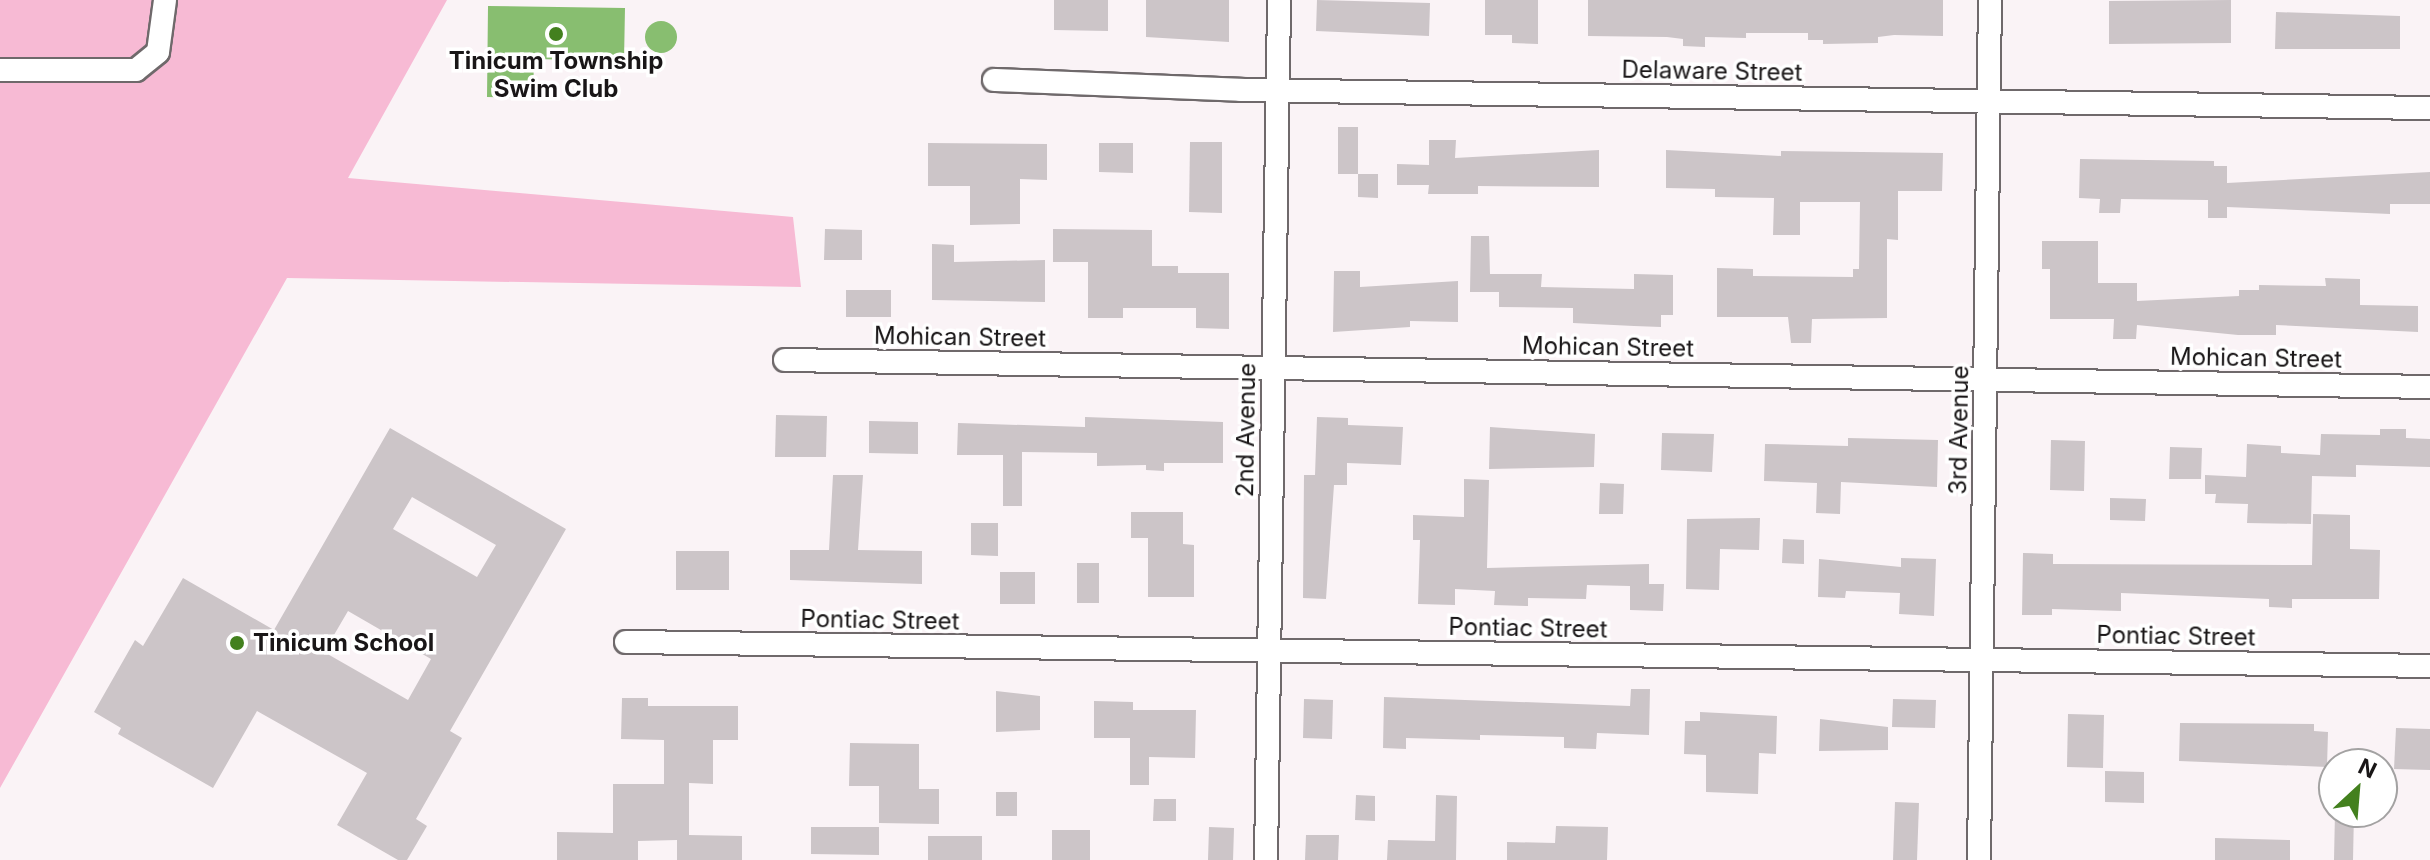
<!DOCTYPE html>
<style>
body{margin:0}
#map{position:relative;width:2430px;height:860px;overflow:hidden;background:#faf3f6;font-family:Inter,sans-serif}
div>[style]{position:absolute}
[style*='--x']{left:calc(var(--x)*1px);top:calc(var(--y)*1px);width:calc(var(--w)*1px);rotate:calc(var(--a)*1deg)}
.green>*{inset:0;background:#f7bad4}
.water>*{inset:0;background:#88be70}
.round{border-radius:50%}
.building>*{inset:0;background:#ccc5c8}
.roads{filter:drop-shadow(2px 0 #6f696b) drop-shadow(-2px 0 #6f696b) drop-shadow(0 2px #6f696b) drop-shadow(0 -2px #6f696b)}
.street>*{height:22px;margin:-11px;padding:0 11px;transform-origin:11px;border-radius:11px;background:#fff}
.dots>*{width:22px;height:22px;translate:-50% -50%;box-sizing:border-box;border:4px solid #fff;border-radius:50%}
span{translate:-50% -50%;white-space:nowrap;text-align:center;line-height:1.15;-webkit-text-stroke:7px #fff;paint-order:stroke}
.poi-label{font-size:24px;color:#191617;font-weight:700}
.left{translate:0 -50%;text-align:left}
.street-label{font-size:24px;color:#191617}
.north{position:absolute;left:2318px;top:748px;width:80px;height:80px;box-sizing:border-box;background:#fff;border:2px solid #a3a2a2;border-radius:50%;rotate:26deg;font-size:22px;font-weight:700;line-height:32px;text-align:center;color:#191617}
.north::after{content:'';display:block;margin:auto;width:28px;height:36px;background:#43801e;clip-path:polygon(50% 0,100% 100%,50% 72%,0 100%)}
</style>
<div id="map">
<div class="green">
<div style="clip-path:polygon(0 0,447px 0,348px 178px,793px 217px,801px 287px,287px 278px,0 788px)"></div>
</div>
<div class="water">
<div style="clip-path:polygon(488px 6px,625px 8px,624px 61px,534px 59px,533px 98px,487px 97px)"></div>
<div class="round" style="left:645px;top:21px;width:32px;height:32px"></div>
</div>
<div class="building">
<div style="clip-path:polygon(1054px 0,1108px 0,1108px 31px,1054px 30px)"></div>
<div style="clip-path:polygon(1146px 0,1229px 0,1229px 42px,1146px 37px)"></div>
<div style="clip-path:polygon(1317px 0,1430px 3px,1429px 36px,1316px 31px)"></div>
<div style="clip-path:polygon(1485px 0,1538px 0,1538px 44px,1512px 43px,1512px 35px,1485px 35px)"></div>
<div style="clip-path:polygon(1588px 0,1943px 0,1943px 36px,1894px 35px,1878px 37px,1878px 43px,1823px 44px,1823px 40px,1808px 40px,1808px 33px,1746px 33px,1746px 38px,1705px 37px,1705px 47px,1683px 46px,1683px 39px,1667px 37px,1588px 36px)"></div>
<div style="clip-path:polygon(2231px 0,2231px 43px,2109px 44px,2109px 1px)"></div>
<div style="clip-path:polygon(2276px 12px,2400px 16px,2400px 49px,2275px 49px)"></div>
<div style="clip-path:polygon(1338px 127px,1358px 127px,1358px 174px,1338px 174px)"></div>
<div style="clip-path:polygon(1429px 140px,1456px 140px,1455px 158px,1599px 150px,1599px 187px,1478px 186px,1478px 194px,1428px 194px,1429px 185px,1397px 185px,1397px 164px,1429px 165px)"></div>
<div style="clip-path:polygon(1190px 142px,1222px 142px,1222px 213px,1189px 212px)"></div>
<div style="clip-path:polygon(928px 143px,1047px 144px,1047px 180px,1020px 179px,1020px 224px,970px 225px,970px 186px,928px 186px)"></div>
<div style="clip-path:polygon(1099px 143px,1133px 143px,1133px 173px,1099px 172px)"></div>
<div style="clip-path:polygon(1666px 150px,1781px 156px,1781px 151px,1943px 153px,1942px 191px,1898px 191px,1898px 240px,1887px 239px,1887px 318px,1812px 319px,1811px 343px,1791px 343px,1788px 317px,1717px 317px,1717px 268px,1753px 269px,1753px 276px,1853px 277px,1853px 269px,1859px 269px,1860px 202px,1800px 202px,1800px 235px,1773px 235px,1774px 198px,1715px 197px,1715px 189px,1666px 188px)"></div>
<div style="clip-path:polygon(2080px 159px,2214px 161px,2214px 166px,2227px 166px,2227px 183px,2430px 172px,2430px 204px,2390px 204px,2390px 214px,2227px 207px,2227px 218px,2208px 218px,2208px 200px,2121px 199px,2120px 213px,2099px 213px,2100px 199px,2079px 198px)"></div>
<div style="clip-path:polygon(1358px 174px,1378px 174px,1378px 198px,1358px 197px)"></div>
<div style="clip-path:polygon(825px 229px,862px 230px,862px 260px,824px 260px)"></div>
<div style="clip-path:polygon(1053px 229px,1152px 230px,1152px 266px,1178px 266px,1178px 273px,1229px 273px,1229px 329px,1196px 328px,1196px 308px,1123px 308px,1123px 318px,1088px 318px,1088px 262px,1053px 262px)"></div>
<div style="clip-path:polygon(1471px 236px,1489px 236px,1490px 274px,1542px 274px,1541px 287px,1634px 289px,1634px 274px,1673px 275px,1673px 315px,1661px 315px,1661px 327px,1634px 326px,1573px 323px,1573px 308px,1499px 307px,1499px 292px,1470px 292px)"></div>
<div style="clip-path:polygon(2042px 241px,2098px 241px,2098px 283px,2137px 283px,2137px 301px,2239px 296px,2239px 290px,2259px 290px,2259px 285px,2326px 286px,2325px 278px,2360px 279px,2360px 305px,2418px 306px,2418px 332px,2276px 325px,2276px 335px,2238px 335px,2137px 325px,2136px 339px,2113px 339px,2114px 319px,2050px 319px,2050px 269px,2042px 269px)"></div>
<div style="clip-path:polygon(932px 244px,954px 245px,954px 262px,1045px 260px,1045px 302px,932px 300px)"></div>
<div style="clip-path:polygon(1334px 271px,1360px 271px,1360px 287px,1458px 281px,1458px 322px,1410px 321px,1410px 327px,1333px 332px)"></div>
<div style="clip-path:polygon(846px 290px,891px 290px,891px 317px,846px 317px)"></div>
<div style="clip-path:polygon(776px 415px,827px 416px,826px 457px,775px 457px)"></div>
<div style="clip-path:polygon(1085px 417px,1223px 422px,1223px 463px,1164px 463px,1164px 471px,1146px 470px,1146px 465px,1097px 466px,1097px 453px,1022px 452px,1022px 506px,1003px 506px,1003px 455px,957px 455px,958px 423px,1085px 427px)"></div>
<div style="clip-path:polygon(1317px 417px,1348px 418px,1348px 425px,1403px 427px,1401px 465px,1347px 463px,1347px 485px,1334px 485px,1326px 599px,1303px 598px,1304px 475px,1315px 475px)"></div>
<div style="clip-path:polygon(869px 421px,918px 422px,918px 454px,869px 453px)"></div>
<div style="clip-path:polygon(1490px 427px,1595px 434px,1594px 467px,1489px 469px)"></div>
<div style="clip-path:polygon(evenodd,390px 428px,566px 529px,450px 731px,462px 738px,416px 819px,427px 826px,407px 860px,398px 860px,337px 825px,367px 773px,257px 711px,213px 788px,118px 734px,121px 728px,94px 712px,135px 640px,143px 646px,183px 578px,274px 630px,390px 428px,412px 497px,496px 545px,477px 577px,393px 529px,412px 497px,390px 428px,348px 611px,431px 659px,408px 700px,324px 652px,348px 611px)"></div>
<div style="clip-path:polygon(2380px 429px,2406px 429px,2406px 438px,2430px 439px,2430px 467px,2356px 465px,2356px 477px,2312px 476px,2311px 524px,2247px 523px,2248px 504px,2215px 503px,2216px 494px,2205px 494px,2205px 475px,2246px 477px,2247px 444px,2281px 446px,2281px 453px,2320px 455px,2321px 434px,2380px 435px)"></div>
<div style="clip-path:polygon(1662px 433px,1714px 434px,1712px 472px,1661px 470px)"></div>
<div style="clip-path:polygon(1848px 438px,1938px 440px,1937px 487px,1841px 482px,1840px 514px,1816px 513px,1817px 483px,1764px 481px,1765px 444px,1848px 446px)"></div>
<div style="clip-path:polygon(2051px 440px,2085px 441px,2084px 491px,2050px 490px)"></div>
<div style="clip-path:polygon(2170px 447px,2202px 448px,2201px 479px,2169px 479px)"></div>
<div style="clip-path:polygon(833px 475px,863px 475px,858px 550px,922px 551px,922px 584px,790px 580px,790px 550px,829px 550px)"></div>
<div style="clip-path:polygon(1464px 479px,1489px 480px,1487px 568px,1649px 564px,1649px 584px,1664px 584px,1663px 611px,1630px 610px,1630px 586px,1587px 585px,1586px 599px,1528px 598px,1528px 606px,1494px 605px,1495px 591px,1455px 589px,1455px 605px,1418px 604px,1420px 540px,1413px 540px,1413px 515px,1464px 517px)"></div>
<div style="clip-path:polygon(1600px 483px,1624px 484px,1623px 514px,1599px 514px)"></div>
<div style="clip-path:polygon(2110px 498px,2146px 499px,2145px 521px,2110px 520px)"></div>
<div style="clip-path:polygon(1131px 512px,1183px 512px,1183px 544px,1194px 545px,1194px 597px,1148px 597px,1148px 538px,1131px 538px)"></div>
<div style="clip-path:polygon(2313px 514px,2350px 515px,2350px 549px,2380px 550px,2379px 599px,2292px 599px,2292px 608px,2269px 607px,2269px 599px,2121px 593px,2121px 611px,2052px 609px,2052px 615px,2022px 615px,2023px 553px,2053px 554px,2053px 564px,2312px 565px)"></div>
<div style="clip-path:polygon(1760px 518px,1759px 550px,1720px 549px,1719px 590px,1686px 589px,1687px 519px)"></div>
<div style="clip-path:polygon(971px 523px,998px 523px,998px 556px,971px 555px)"></div>
<div style="clip-path:polygon(1783px 539px,1804px 540px,1804px 564px,1782px 563px)"></div>
<div style="clip-path:polygon(676px 551px,729px 551px,729px 590px,676px 590px)"></div>
<div style="clip-path:polygon(1901px 558px,1936px 559px,1934px 616px,1899px 614px,1900px 593px,1846px 591px,1845px 598px,1818px 597px,1819px 559px,1901px 567px)"></div>
<div style="clip-path:polygon(1077px 563px,1099px 563px,1099px 603px,1077px 603px)"></div>
<div style="clip-path:polygon(1000px 572px,1035px 572px,1035px 604px,1000px 604px)"></div>
<div style="clip-path:polygon(1631px 689px,1650px 689px,1649px 735px,1597px 733px,1596px 749px,1564px 748px,1564px 737px,1480px 735px,1480px 740px,1406px 738px,1406px 749px,1383px 748px,1384px 697px,1630px 706px)"></div>
<div style="clip-path:polygon(996px 691px,1040px 696px,1040px 730px,996px 732px)"></div>
<div style="clip-path:polygon(622px 698px,648px 698px,648px 706px,738px 706px,738px 740px,713px 740px,713px 784px,689px 783px,689px 835px,742px 836px,742px 860px,677px 860px,677px 840px,638px 841px,638px 860px,557px 860px,557px 832px,613px 833px,613px 784px,664px 784px,664px 740px,621px 739px)"></div>
<div style="clip-path:polygon(1304px 699px,1333px 700px,1332px 739px,1303px 738px)"></div>
<div style="clip-path:polygon(1893px 699px,1936px 700px,1935px 728px,1892px 727px)"></div>
<div style="clip-path:polygon(1094px 701px,1133px 702px,1133px 710px,1196px 710px,1195px 758px,1149px 757px,1149px 785px,1130px 785px,1130px 738px,1094px 738px)"></div>
<div style="clip-path:polygon(1700px 712px,1777px 716px,1776px 754px,1759px 753px,1758px 794px,1706px 792px,1706px 755px,1684px 754px,1685px 721px,1700px 721px)"></div>
<div style="clip-path:polygon(2068px 714px,2104px 715px,2103px 768px,2067px 767px)"></div>
<div style="clip-path:polygon(1820px 719px,1888px 727px,1888px 750px,1819px 751px)"></div>
<div style="clip-path:polygon(2180px 723px,2314px 724px,2314px 731px,2328px 732px,2327px 767px,2179px 761px)"></div>
<div style="clip-path:polygon(2396px 728px,2430px 729px,2430px 770px,2394px 769px)"></div>
<div style="clip-path:polygon(850px 743px,919px 744px,919px 789px,939px 789px,939px 824px,879px 823px,879px 786px,849px 786px)"></div>
<div style="clip-path:polygon(2105px 771px,2144px 772px,2144px 803px,2105px 802px)"></div>
<div style="clip-path:polygon(996px 792px,1017px 792px,1017px 816px,996px 816px)"></div>
<div style="clip-path:polygon(1356px 795px,1375px 796px,1375px 821px,1355px 820px)"></div>
<div style="clip-path:polygon(1436px 795px,1457px 796px,1456px 860px,1387px 860px,1388px 840px,1435px 841px)"></div>
<div style="clip-path:polygon(1154px 799px,1176px 799px,1176px 821px,1153px 821px)"></div>
<div style="clip-path:polygon(1895px 802px,1919px 803px,1917px 860px,1893px 860px)"></div>
<div style="clip-path:polygon(2335px 812px,2354px 812px,2353px 860px,2334px 860px)"></div>
<div style="clip-path:polygon(1556px 826px,1608px 827px,1607px 860px,1507px 860px,1507px 842px,1555px 843px)"></div>
<div style="clip-path:polygon(811px 827px,879px 827px,879px 855px,811px 854px)"></div>
<div style="clip-path:polygon(1209px 827px,1234px 828px,1233px 860px,1208px 860px)"></div>
<div style="clip-path:polygon(1052px 830px,1090px 830px,1090px 860px,1052px 860px)"></div>
<div style="clip-path:polygon(1306px 835px,1339px 835px,1338px 860px,1305px 860px)"></div>
<div style="clip-path:polygon(928px 836px,982px 836px,982px 860px,928px 860px)"></div>
<div style="clip-path:polygon(2215px 838px,2290px 840px,2290px 860px,2215px 860px)"></div>
</div>
<div class="roads">
<div class="street">
<div style="--x:0;--y:70;--w:136;--a:0"></div>
<div style="--x:136;--y:70;--w:28;--a:-39"></div>
<div style="--x:158;--y:52;--w:52;--a:-82.3"></div>
<div style="--x:994;--y:80;--w:247;--a:2.3"></div>
<div style="--x:1241;--y:90;--w:1189;--a:0.87"></div>
<div style="--x:785;--y:360;--w:1645;--a:0.94"></div>
<div style="--x:626;--y:642;--w:1804;--a:0.76"></div>
<div style="--x:1266;--y:860;--w:860;--a:-89.13"></div>
<div style="--x:1979;--y:860;--w:860;--a:-89.27"></div>
</div>
</div>
<div class="dots">
<div style="left:556px;top:34px;background:#43801e"></div>
<div style="left:237px;top:643px;background:#43801e"></div>
</div>
<div class="poi-label">
<span style="left:556px;top:75px">Tinicum Township<br>Swim Club</span>
<span class="left" style="left:253px;top:643px">Tinicum School</span>
</div>
<div class="street-label">
<span style="left:1712px;top:71px;rotate:1deg">Delaware Street</span>
<span style="left:960px;top:337px;rotate:1deg">Mohican Street</span>
<span style="left:1608px;top:347px;rotate:1deg">Mohican Street</span>
<span style="left:2256px;top:358px;rotate:1deg">Mohican Street</span>
<span style="left:1246px;top:430px;rotate:-89deg">2nd Avenue</span>
<span style="left:1959px;top:430px;rotate:-89deg">3rd Avenue</span>
<span style="left:880px;top:620px;rotate:1deg">Pontiac Street</span>
<span style="left:1528px;top:628px;rotate:1deg">Pontiac Street</span>
<span style="left:2176px;top:636px;rotate:1deg">Pontiac Street</span>
</div>
<div class="north">N</div>
</div>
